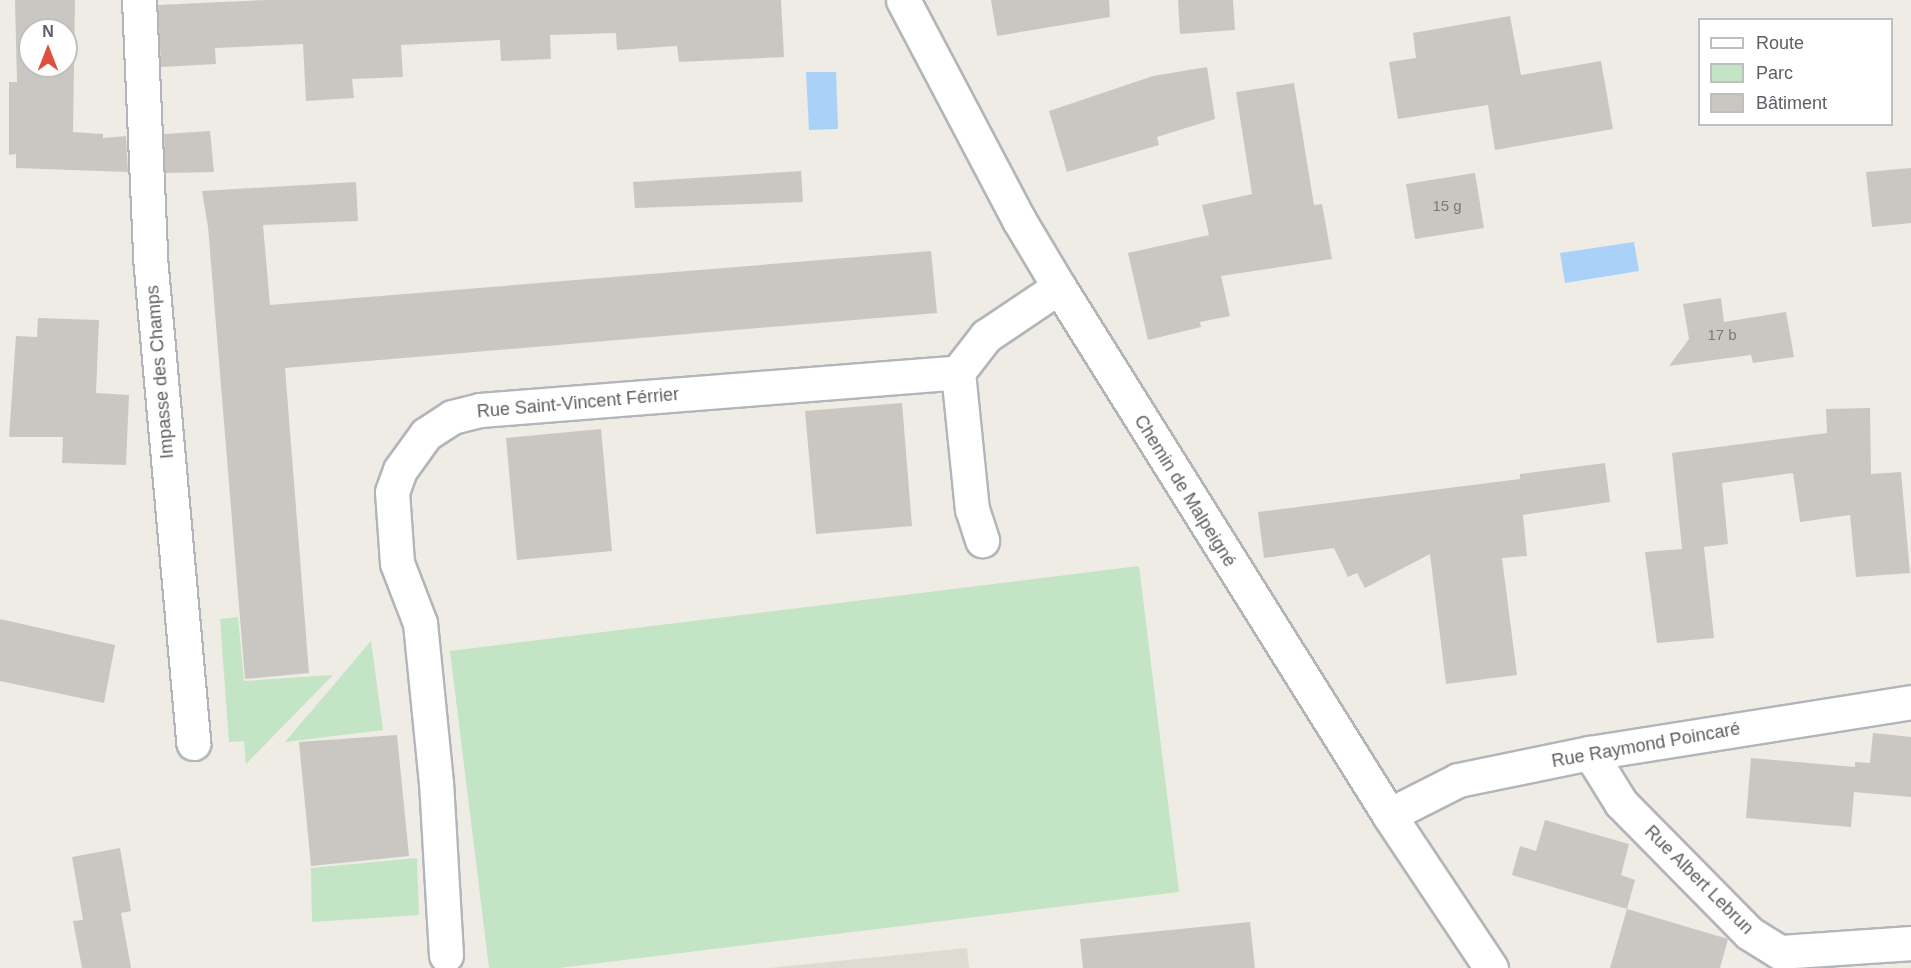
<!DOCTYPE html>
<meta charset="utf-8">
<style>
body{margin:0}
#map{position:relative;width:1911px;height:968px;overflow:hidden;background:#eeece5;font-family:Helvetica,sans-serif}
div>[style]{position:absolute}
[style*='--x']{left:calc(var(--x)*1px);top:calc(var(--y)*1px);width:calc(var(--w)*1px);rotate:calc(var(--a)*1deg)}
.education>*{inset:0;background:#dedbd3}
.green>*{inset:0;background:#c3e4c5}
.water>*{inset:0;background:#aad2f9}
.building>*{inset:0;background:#cac7c2}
.roads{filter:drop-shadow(2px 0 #b2b5b9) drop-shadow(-2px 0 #b2b5b9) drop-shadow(0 2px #b2b5b9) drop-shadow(0 -2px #b2b5b9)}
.street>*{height:33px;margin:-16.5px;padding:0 16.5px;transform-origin:16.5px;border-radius:16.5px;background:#fff}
span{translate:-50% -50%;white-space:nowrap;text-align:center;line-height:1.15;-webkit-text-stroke:5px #fff;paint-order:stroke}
.number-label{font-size:15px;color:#787a7c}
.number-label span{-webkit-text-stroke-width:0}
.street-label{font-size:18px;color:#5d6064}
.legend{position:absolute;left:1698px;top:18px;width:195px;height:108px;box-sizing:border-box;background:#fff;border:2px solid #bebfc1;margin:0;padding:8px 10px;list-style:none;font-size:18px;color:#5d6064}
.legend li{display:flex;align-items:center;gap:12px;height:30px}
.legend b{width:30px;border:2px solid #bebfc1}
.north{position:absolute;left:18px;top:18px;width:60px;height:60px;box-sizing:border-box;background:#fff;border:2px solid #bebfc1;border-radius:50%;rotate:0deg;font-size:16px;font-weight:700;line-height:24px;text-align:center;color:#5d6064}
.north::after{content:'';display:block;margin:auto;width:21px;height:27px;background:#dd513c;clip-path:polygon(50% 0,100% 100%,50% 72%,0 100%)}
</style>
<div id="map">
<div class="education">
<div style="clip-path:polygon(967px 948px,969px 968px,769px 968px)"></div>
</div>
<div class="green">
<div style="clip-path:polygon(1139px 566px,1179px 892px,559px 968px,489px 968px,450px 651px)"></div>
<div style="clip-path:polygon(238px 617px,244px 681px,333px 675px,246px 764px,244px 741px,229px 742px,220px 619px)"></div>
<div style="clip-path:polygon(371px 641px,383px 730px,285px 742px)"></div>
<div style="clip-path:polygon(417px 858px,419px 915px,312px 922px,311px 868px)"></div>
</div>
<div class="water">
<div style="clip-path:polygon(806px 72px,836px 72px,838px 129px,809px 130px)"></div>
<div style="clip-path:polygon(1634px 242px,1639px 271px,1565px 283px,1560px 253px)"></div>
</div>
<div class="building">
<div style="clip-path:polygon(evenodd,15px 0,75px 0,73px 132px,103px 134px,103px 138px,126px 136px,128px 172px,16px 168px,16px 154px,9px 155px,9px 82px,17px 82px,15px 0,30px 30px,66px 30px,66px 66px,30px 66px,30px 30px)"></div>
<div style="clip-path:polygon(267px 0,781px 0,784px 57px,679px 62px,677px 46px,617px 50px,616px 33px,550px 35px,551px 59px,501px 61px,500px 40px,401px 45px,403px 77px,352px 79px,354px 98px,306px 101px,303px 44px,215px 48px,216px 64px,161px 67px,158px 5px)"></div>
<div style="clip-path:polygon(991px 0,1109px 0,1110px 17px,997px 36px)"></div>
<div style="clip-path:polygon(1178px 0,1233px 0,1235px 30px,1180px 34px)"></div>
<div style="clip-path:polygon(1510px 16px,1521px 75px,1601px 61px,1613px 129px,1495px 150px,1488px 105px,1398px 119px,1389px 62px,1416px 58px,1413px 33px)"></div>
<div style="clip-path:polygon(1207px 67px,1215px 119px,1157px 137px,1159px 145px,1067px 172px,1049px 111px,1153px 76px)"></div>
<div style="clip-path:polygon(1294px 83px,1314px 205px,1322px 204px,1332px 259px,1221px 276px,1230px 316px,1200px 322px,1201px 327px,1148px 340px,1128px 253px,1209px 235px,1202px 205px,1252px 194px,1236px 92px)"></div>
<div style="clip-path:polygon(210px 131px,214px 172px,165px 173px,164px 134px)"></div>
<div style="clip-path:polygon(1911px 168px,1911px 223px,1872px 227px,1866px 172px)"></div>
<div style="clip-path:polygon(801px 171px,803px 202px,635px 208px,633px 182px)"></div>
<div style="clip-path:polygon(1475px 173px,1484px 228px,1415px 239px,1406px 184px)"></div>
<div style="clip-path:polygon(356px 182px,358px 221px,263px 225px,270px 305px,931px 251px,937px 313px,285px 368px,309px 673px,245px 679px,208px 227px,202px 191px)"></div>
<div style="clip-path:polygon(1721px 298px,1724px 322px,1786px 312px,1794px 357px,1753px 363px,1751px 355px,1669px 366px,1689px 339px,1683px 304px)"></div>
<div style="clip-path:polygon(38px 318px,99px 320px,96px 393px,129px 395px,126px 465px,62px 463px,63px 437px,9px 437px,16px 336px,37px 337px)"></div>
<div style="clip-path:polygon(902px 403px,912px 526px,816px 534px,805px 411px)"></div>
<div style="clip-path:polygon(1870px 408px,1871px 474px,1901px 472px,1910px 573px,1856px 577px,1850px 515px,1800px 522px,1793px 473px,1722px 483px,1728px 544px,1704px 547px,1714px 638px,1657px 643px,1645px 552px,1682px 549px,1672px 453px,1827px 433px,1826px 409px)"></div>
<div style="clip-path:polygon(601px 429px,612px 551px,517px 560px,506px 438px)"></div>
<div style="clip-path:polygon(1605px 463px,1610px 502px,1523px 515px,1527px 556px,1502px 558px,1517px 675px,1446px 684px,1430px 554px,1365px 588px,1357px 573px,1348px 577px,1334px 548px,1264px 558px,1258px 512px,1520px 479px,1520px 474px)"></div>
<div style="clip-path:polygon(0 619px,115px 645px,104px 703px,0 681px)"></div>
<div style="clip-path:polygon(1873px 733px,1911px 737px,1911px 797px,1854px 792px,1851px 827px,1746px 818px,1751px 758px,1855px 767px,1855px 762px,1870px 763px)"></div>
<div style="clip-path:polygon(397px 735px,409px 856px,311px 866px,299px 742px)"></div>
<div style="clip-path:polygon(1545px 820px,1629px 844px,1621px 875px,1635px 880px,1627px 909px,1728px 939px,1720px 968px,1610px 968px,1627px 909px,1512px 875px,1520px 846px,1536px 851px)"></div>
<div style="clip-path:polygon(120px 848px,131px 911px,121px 913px,131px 968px,82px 968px,73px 921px,83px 920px,72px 857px)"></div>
<div style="clip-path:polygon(1250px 922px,1255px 968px,1083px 968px,1080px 939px)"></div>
</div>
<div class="roads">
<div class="street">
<div style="--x:139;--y:0;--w:257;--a:87.5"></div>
<div style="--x:150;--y:257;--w:488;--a:84.9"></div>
<div style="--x:903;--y:0;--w:249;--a:62.2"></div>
<div style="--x:1019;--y:220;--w:78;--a:59.2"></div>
<div style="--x:1059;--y:287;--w:623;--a:57.99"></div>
<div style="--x:1389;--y:815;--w:184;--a:56.3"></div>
<div style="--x:958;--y:372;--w:138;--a:84.2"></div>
<div style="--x:972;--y:509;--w:33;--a:72"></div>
<div style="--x:1590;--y:753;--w:59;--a:58.2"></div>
<div style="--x:1621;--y:803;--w:182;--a:45.4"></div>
<div style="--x:1749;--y:933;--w:36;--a:32"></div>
<div style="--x:1780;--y:952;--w:131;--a:-3.9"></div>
<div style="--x:1389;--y:815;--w:77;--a:-26.9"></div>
<div style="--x:1458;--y:780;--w:135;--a:-11.6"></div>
<div style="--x:1590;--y:753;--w:325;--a:-9"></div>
<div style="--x:446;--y:955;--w:172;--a:-93.3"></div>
<div style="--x:436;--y:783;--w:161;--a:-95.7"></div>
<div style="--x:420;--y:623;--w:64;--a:-111"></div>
<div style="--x:397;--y:563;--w:71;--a:-94"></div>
<div style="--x:392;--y:492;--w:23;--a:-70"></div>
<div style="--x:400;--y:470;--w:44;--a:-54.2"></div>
<div style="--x:426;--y:434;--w:31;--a:-33"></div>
<div style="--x:452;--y:417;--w:29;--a:-14"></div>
<div style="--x:480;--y:410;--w:480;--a:-4.5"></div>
<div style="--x:958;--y:372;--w:46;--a:-52.1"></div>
<div style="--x:986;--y:336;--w:88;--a:-33.9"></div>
</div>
</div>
<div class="number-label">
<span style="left:1447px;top:206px">15 g</span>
<span style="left:1722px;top:335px">17 b</span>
</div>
<div class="street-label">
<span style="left:160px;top:372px;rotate:-95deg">Impasse des Champs</span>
<span style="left:578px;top:403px;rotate:-5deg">Rue Saint-Vincent Férrier</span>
<span style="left:1185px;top:491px;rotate:58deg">Chemin de Malpeigné</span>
<span style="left:1646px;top:745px;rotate:-10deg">Rue Raymond Poincaré</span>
<span style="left:1699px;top:880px;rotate:45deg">Rue Albert Lebrun</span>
</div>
<ul class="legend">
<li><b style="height:8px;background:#fff"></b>Route</li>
<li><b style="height:16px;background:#c3e4c5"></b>Parc</li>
<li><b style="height:16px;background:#cac7c2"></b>Bâtiment</li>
</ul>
<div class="north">N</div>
</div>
